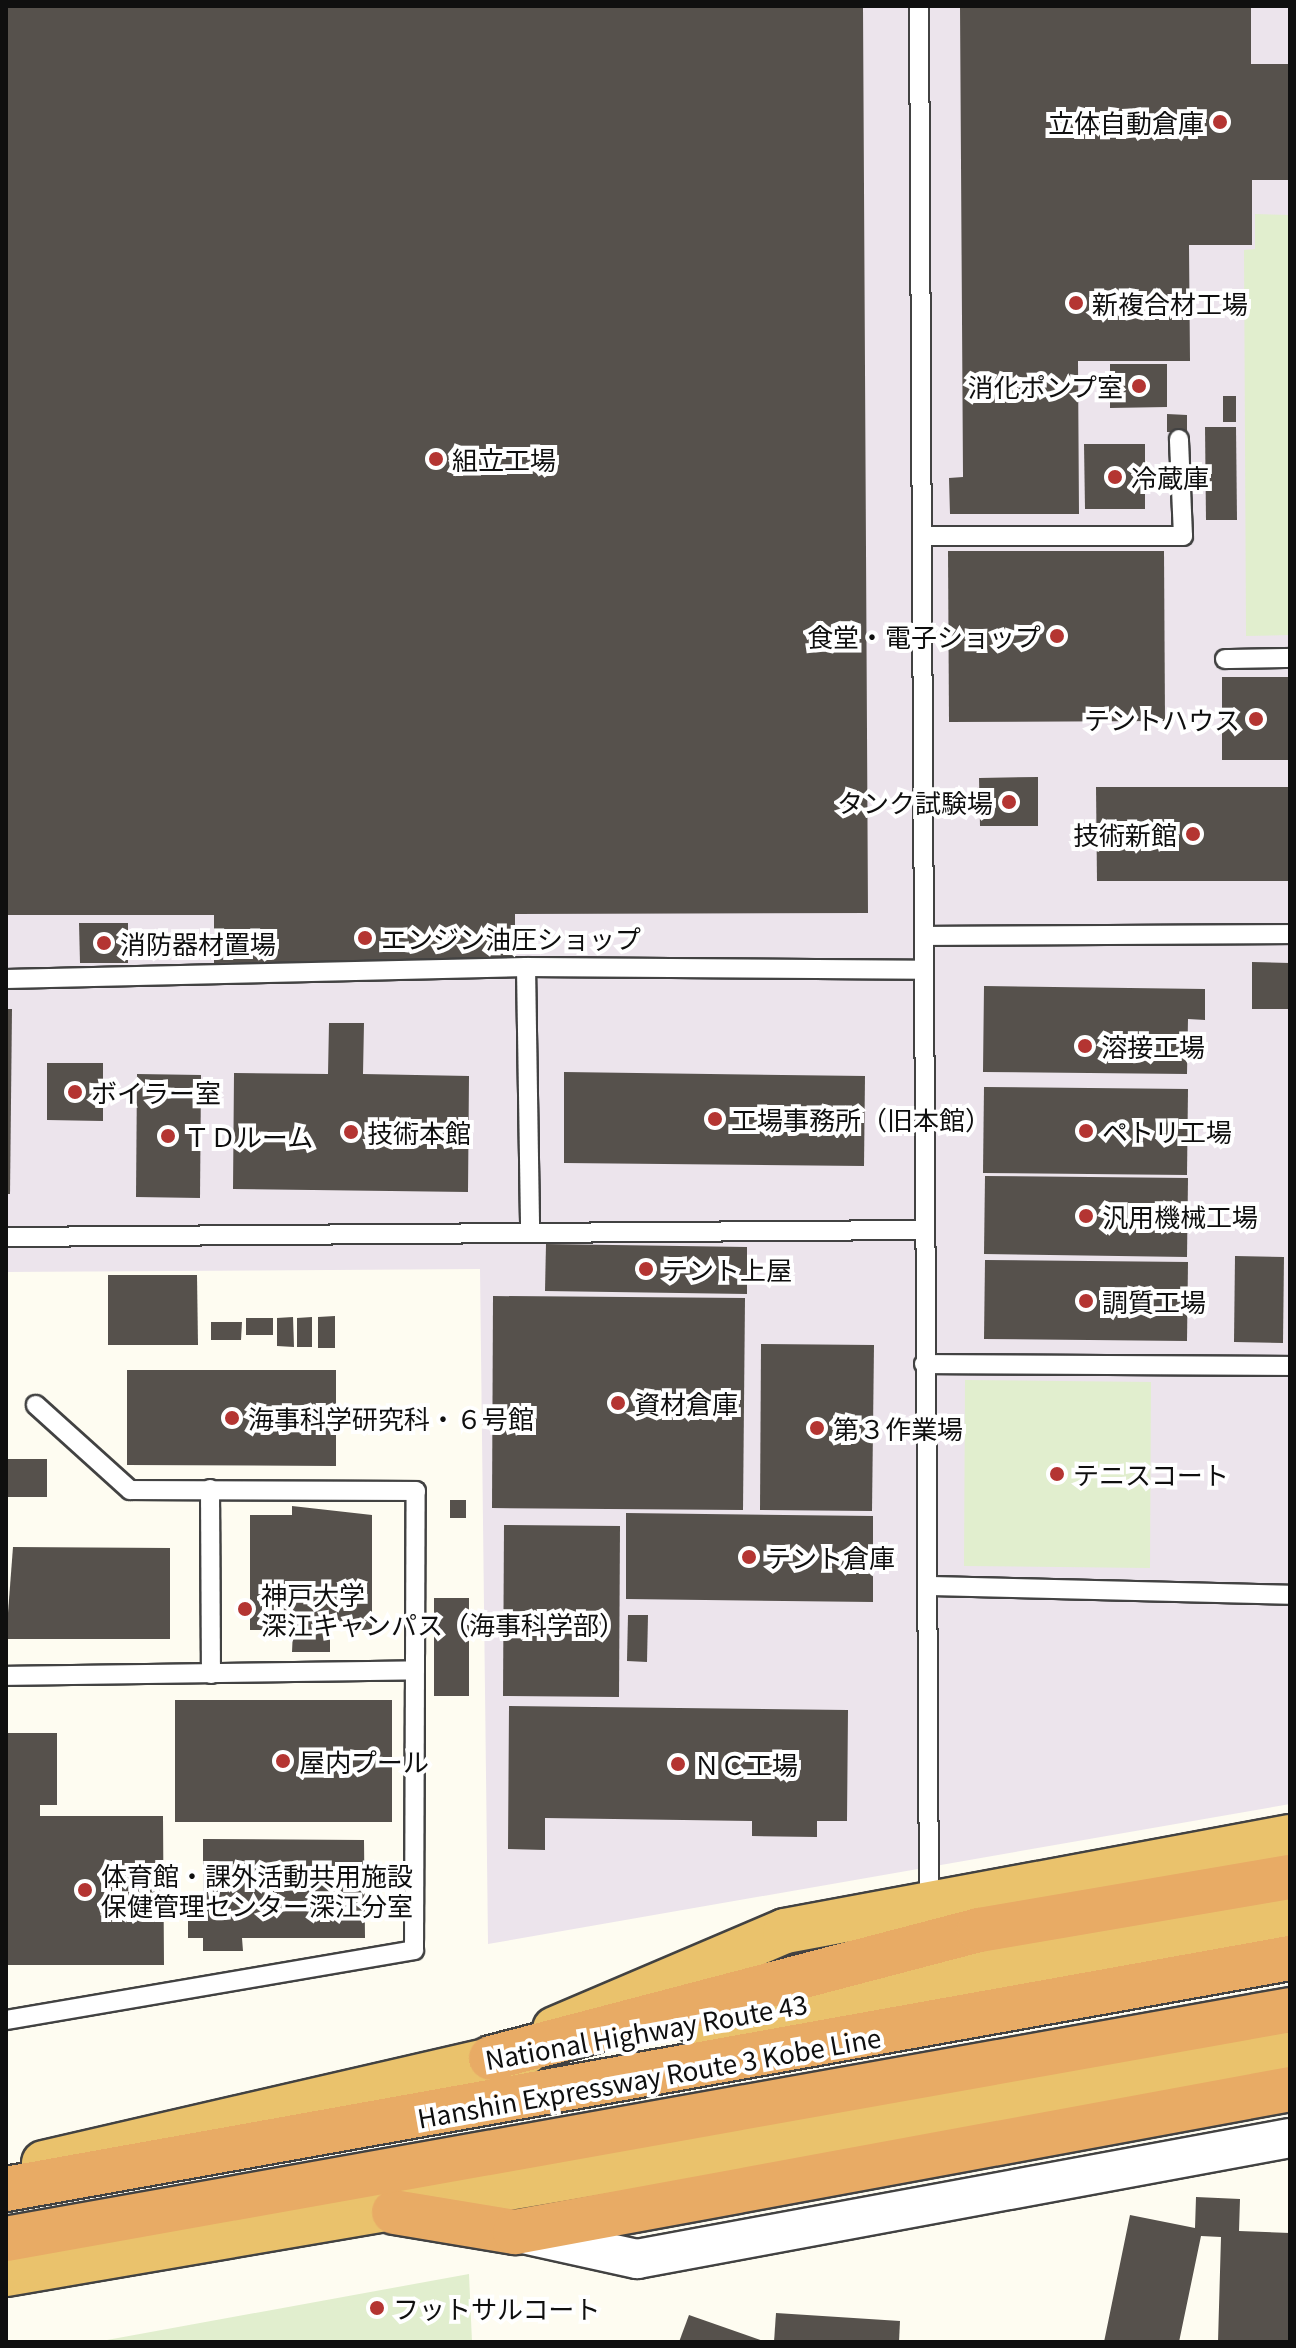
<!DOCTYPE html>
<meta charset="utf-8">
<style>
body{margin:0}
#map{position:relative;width:1296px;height:2348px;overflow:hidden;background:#fefcf1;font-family:Georgia,"Noto Sans JP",serif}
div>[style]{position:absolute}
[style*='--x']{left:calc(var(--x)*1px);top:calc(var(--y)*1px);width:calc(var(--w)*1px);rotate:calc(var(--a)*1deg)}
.industrial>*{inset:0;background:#ece4ec}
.pitch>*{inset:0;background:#e1eece}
.building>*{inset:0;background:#56514c}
.roads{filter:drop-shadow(2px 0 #424242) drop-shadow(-2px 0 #424242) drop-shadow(0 2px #424242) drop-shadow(0 -2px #424242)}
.service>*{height:18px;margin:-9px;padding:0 9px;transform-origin:9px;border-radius:9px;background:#fff}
.minor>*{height:38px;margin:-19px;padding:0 19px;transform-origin:19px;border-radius:19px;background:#fff}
.trunk>*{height:44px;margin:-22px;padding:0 22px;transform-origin:22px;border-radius:22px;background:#eac26c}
.motorway>*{height:44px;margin:-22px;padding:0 22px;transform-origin:22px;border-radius:22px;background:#e8ab65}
.dots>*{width:22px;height:22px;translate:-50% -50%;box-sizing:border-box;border:4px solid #fff;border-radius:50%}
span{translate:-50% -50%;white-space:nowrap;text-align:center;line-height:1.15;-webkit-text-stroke:8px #fff;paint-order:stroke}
.poi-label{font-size:26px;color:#0f0f0f}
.right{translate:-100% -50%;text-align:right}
.left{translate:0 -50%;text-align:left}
.street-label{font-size:26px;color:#0f0f0f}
.frame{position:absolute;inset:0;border:8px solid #0f0f0f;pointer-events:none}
</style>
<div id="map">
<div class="industrial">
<div style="clip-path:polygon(6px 6px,1290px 6px,1290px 1804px,488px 1944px,480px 1269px,6px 1272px)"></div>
</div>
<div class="pitch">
<div style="clip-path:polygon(1255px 214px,1290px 215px,1290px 635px,1246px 636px,1244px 250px,1255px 249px)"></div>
<div style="clip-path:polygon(965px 1380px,1151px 1382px,1150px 1568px,964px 1566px)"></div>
<div style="clip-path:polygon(469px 2274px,472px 2342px,96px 2342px)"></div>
</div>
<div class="building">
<div style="clip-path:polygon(6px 6px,863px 6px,868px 913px,515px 914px,515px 962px,214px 963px,214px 915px,6px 915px)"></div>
<div style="clip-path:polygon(960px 6px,1251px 6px,1251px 64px,1290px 64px,1290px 180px,1252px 180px,1252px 245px,1189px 245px,1190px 361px,1078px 361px,1079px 514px,950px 514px,949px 478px,963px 477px)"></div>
<div style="clip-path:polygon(1110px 364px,1167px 364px,1167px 407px,1110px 408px)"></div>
<div style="clip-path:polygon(1223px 396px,1236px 396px,1236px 422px,1223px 422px)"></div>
<div style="clip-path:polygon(1167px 414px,1187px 415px,1187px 432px,1167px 432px)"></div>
<div style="clip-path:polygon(1205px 427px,1236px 427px,1237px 520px,1206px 520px)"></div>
<div style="clip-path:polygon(1084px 444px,1145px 444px,1145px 509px,1085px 509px)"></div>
<div style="clip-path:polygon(948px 551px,1164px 551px,1165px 721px,949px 722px)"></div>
<div style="clip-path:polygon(1222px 677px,1290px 677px,1290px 760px,1222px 760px)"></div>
<div style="clip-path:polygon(1038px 777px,1038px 826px,980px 826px,979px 778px)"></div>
<div style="clip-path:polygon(1096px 787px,1290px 787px,1290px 881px,1097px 881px)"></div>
<div style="clip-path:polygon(79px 923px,128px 923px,128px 963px,80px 963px)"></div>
<div style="clip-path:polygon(1252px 962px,1290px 963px,1290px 1009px,1252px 1009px)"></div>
<div style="clip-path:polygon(984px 986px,1205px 989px,1205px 1020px,1188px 1019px,1187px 1074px,983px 1072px)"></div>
<div style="clip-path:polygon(6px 1009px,12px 1009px,10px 1194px,6px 1194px)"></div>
<div style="clip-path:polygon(329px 1023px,364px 1023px,363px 1074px,469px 1076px,468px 1192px,233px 1189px,234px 1073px,328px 1074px)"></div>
<div style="clip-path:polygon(47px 1063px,103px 1063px,103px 1121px,47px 1120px)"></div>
<div style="clip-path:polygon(564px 1072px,865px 1076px,864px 1166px,564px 1163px)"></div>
<div style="clip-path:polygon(137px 1074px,201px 1075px,200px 1198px,136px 1197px)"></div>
<div style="clip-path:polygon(984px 1087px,1188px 1089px,1187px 1175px,983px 1173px)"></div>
<div style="clip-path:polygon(985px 1176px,1188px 1178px,1187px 1257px,984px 1254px)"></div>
<div style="clip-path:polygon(546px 1244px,747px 1247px,747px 1294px,545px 1291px)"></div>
<div style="clip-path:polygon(1235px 1256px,1284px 1257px,1283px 1343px,1234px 1342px)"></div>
<div style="clip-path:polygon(985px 1260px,1188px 1262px,1187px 1341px,984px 1339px)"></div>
<div style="clip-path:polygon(108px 1275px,197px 1275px,198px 1345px,108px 1345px)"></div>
<div style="clip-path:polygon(493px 1296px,745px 1298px,743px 1510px,492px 1508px)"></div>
<div style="clip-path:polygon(335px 1316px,335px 1348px,318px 1348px,318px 1317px)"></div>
<div style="clip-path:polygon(293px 1317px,294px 1347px,277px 1346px,277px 1318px)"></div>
<div style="clip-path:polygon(312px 1317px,312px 1347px,297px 1347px,297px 1318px)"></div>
<div style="clip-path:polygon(246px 1318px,273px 1318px,273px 1335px,246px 1335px)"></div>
<div style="clip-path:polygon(211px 1322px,242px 1322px,241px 1340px,211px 1340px)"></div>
<div style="clip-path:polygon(761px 1344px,874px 1345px,872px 1511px,760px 1510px)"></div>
<div style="clip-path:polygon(127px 1370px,336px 1370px,336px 1466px,127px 1465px)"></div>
<div style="clip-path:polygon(6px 1459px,47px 1459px,47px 1497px,6px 1497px)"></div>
<div style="clip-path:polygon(450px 1500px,466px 1500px,466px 1518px,450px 1518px)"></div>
<div style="clip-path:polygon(292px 1506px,372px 1515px,372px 1630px,330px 1630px,330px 1652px,292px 1652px,293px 1630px,250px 1630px,250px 1515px,292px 1515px)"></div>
<div style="clip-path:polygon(626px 1513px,873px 1516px,873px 1602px,626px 1599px)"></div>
<div style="clip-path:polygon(504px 1525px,620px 1526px,619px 1697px,503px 1696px)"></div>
<div style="clip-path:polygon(13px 1547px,170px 1548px,170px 1639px,6px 1639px)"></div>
<div style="clip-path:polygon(434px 1598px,469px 1598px,469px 1696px,434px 1696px)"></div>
<div style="clip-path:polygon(628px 1615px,648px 1615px,647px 1662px,627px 1661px)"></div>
<div style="clip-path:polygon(175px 1700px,392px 1700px,392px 1822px,175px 1822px)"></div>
<div style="clip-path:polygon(509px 1706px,848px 1710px,847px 1821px,817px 1821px,817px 1837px,752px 1836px,752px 1821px,545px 1818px,545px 1850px,508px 1849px)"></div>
<div style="clip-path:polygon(6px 1733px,57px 1733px,57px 1805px,40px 1805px,40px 1816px,163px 1816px,164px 1965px,6px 1965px)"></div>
<div style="clip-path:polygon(203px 1839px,364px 1840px,365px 1938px,242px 1938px,243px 1951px,203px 1951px,203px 1938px,188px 1938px,188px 1895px,203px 1895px)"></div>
<div style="clip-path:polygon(1196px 2197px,1240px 2199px,1239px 2231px,1290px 2233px,1290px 2342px,1218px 2342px,1221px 2237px,1201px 2236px,1179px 2342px,1104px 2342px,1130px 2215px,1195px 2228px)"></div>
<div style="clip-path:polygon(776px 2313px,900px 2321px,899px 2342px,774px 2342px)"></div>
<div style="clip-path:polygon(689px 2315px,766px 2342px,679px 2342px)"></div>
</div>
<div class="roads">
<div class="service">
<div style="--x:919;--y:6;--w:1896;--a:89.7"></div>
<div style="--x:922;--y:536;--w:261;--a:0"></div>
<div style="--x:1183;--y:536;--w:97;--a:-92.4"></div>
<div style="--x:1225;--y:659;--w:65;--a:-0.9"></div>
<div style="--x:924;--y:936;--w:366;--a:-0.3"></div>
<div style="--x:526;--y:967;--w:266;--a:89.1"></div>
<div style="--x:6;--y:979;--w:520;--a:-1.32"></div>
<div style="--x:526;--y:967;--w:398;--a:0.4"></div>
<div style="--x:6;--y:1237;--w:917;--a:-0.44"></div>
<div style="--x:924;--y:1364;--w:366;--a:0.3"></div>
<div style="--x:210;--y:1489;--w:185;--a:89.7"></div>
<div style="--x:930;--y:1586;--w:360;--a:1.4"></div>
<div style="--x:6;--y:1676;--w:409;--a:-0.8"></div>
<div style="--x:6;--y:2020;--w:414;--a:-9.7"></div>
<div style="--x:414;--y:1950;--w:459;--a:-89.8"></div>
<div style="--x:416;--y:1491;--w:286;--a:-179.8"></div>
<div style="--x:130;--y:1490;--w:127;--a:-137.9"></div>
</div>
<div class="minor">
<div style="--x:523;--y:2234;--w:117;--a:12.4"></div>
<div style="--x:637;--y:2259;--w:664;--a:-10.5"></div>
</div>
<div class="trunk">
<div style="--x:696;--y:2022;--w:603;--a:-10.12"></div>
<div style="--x:555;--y:2029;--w:250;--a:-23.1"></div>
<div style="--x:785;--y:1931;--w:514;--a:-10.54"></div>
<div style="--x:44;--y:2163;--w:495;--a:-13"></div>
<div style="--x:6;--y:2274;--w:1303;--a:-9.72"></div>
</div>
<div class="motorway">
<div style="--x:491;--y:2058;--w:505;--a:-14.7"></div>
<div style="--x:979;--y:1930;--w:315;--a:-9.7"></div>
<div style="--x:6;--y:2189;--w:1305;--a:-10.2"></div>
<div style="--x:394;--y:2212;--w:123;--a:9.4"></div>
<div style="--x:515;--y:2232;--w:788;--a:-10.45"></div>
<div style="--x:6;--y:2239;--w:1304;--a:-10.11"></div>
</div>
</div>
<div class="dots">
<div style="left:1220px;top:122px;background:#b43532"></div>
<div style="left:1076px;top:303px;background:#b43532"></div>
<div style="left:1139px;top:386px;background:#b43532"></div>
<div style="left:436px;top:459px;background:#b43532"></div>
<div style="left:1115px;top:477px;background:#b43532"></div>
<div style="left:1057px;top:636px;background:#b43532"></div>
<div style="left:1256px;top:719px;background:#b43532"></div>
<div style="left:1009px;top:802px;background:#b43532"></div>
<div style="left:1193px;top:834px;background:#b43532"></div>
<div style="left:365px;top:938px;background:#b43532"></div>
<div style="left:104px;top:943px;background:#b43532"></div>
<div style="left:1085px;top:1046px;background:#b43532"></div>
<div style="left:75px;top:1092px;background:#b43532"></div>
<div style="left:715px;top:1119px;background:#b43532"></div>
<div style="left:1086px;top:1131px;background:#b43532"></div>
<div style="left:351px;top:1132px;background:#b43532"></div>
<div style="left:168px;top:1136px;background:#b43532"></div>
<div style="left:1086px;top:1216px;background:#b43532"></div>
<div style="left:646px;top:1269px;background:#b43532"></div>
<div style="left:1086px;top:1301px;background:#b43532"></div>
<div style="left:618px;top:1403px;background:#b43532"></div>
<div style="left:232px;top:1418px;background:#b43532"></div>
<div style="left:817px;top:1428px;background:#b43532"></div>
<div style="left:1057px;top:1474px;background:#b43532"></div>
<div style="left:749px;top:1557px;background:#b43532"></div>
<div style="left:245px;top:1609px;background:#b43532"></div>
<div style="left:283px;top:1761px;background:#b43532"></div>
<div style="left:678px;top:1764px;background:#b43532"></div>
<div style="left:85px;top:1890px;background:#b43532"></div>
<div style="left:377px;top:2308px;background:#b43532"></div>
</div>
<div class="poi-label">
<span class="right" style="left:1204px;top:122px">立体自動倉庫</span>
<span class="left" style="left:1092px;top:303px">新複合材工場</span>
<span class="right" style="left:1123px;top:386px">消化ポンプ室</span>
<span class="left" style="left:452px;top:459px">組立工場</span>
<span class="left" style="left:1131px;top:477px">冷蔵庫</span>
<span class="right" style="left:1041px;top:636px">食堂・電子ショップ</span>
<span class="right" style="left:1240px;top:719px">テントハウス</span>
<span class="right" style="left:993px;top:802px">タンク試験場</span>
<span class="right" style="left:1177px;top:834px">技術新館</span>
<span class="left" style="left:381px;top:938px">エンジン油圧ショップ</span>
<span class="left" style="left:120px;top:943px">消防器材置場</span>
<span class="left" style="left:1101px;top:1046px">溶接工場</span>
<span class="left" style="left:91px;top:1092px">ボイラー室</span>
<span class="left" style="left:731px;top:1119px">工場事務所（旧本館）</span>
<span class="left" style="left:1102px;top:1131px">ペトリ工場</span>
<span class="left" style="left:367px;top:1132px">技術本館</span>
<span class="left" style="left:184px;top:1136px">ＴＤルーム</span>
<span class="left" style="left:1102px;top:1216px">汎用機械工場</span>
<span class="left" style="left:662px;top:1269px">テント上屋</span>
<span class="left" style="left:1102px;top:1301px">調質工場</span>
<span class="left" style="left:634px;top:1403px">資材倉庫</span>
<span class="left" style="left:248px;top:1418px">海事科学研究科・６号館</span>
<span class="left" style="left:833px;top:1428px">第３作業場</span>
<span class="left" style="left:1073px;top:1474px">テニスコート</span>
<span class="left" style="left:765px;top:1557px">テント倉庫</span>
<span class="left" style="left:261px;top:1609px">神戸大学<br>深江キャンパス（海事科学部）</span>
<span class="left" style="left:299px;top:1761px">屋内プール</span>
<span class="left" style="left:694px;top:1764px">ＮＣ工場</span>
<span class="left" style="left:101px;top:1890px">体育館・課外活動共用施設<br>保健管理センター深江分室</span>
<span class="left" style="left:393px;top:2308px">フットサルコート</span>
</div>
<div class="street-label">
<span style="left:646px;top:2031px;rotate:-10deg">National Highway Route 43</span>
<span style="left:649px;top:2077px;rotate:-10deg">Hanshin Expressway Route 3 Kobe Line</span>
</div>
<div class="frame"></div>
</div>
